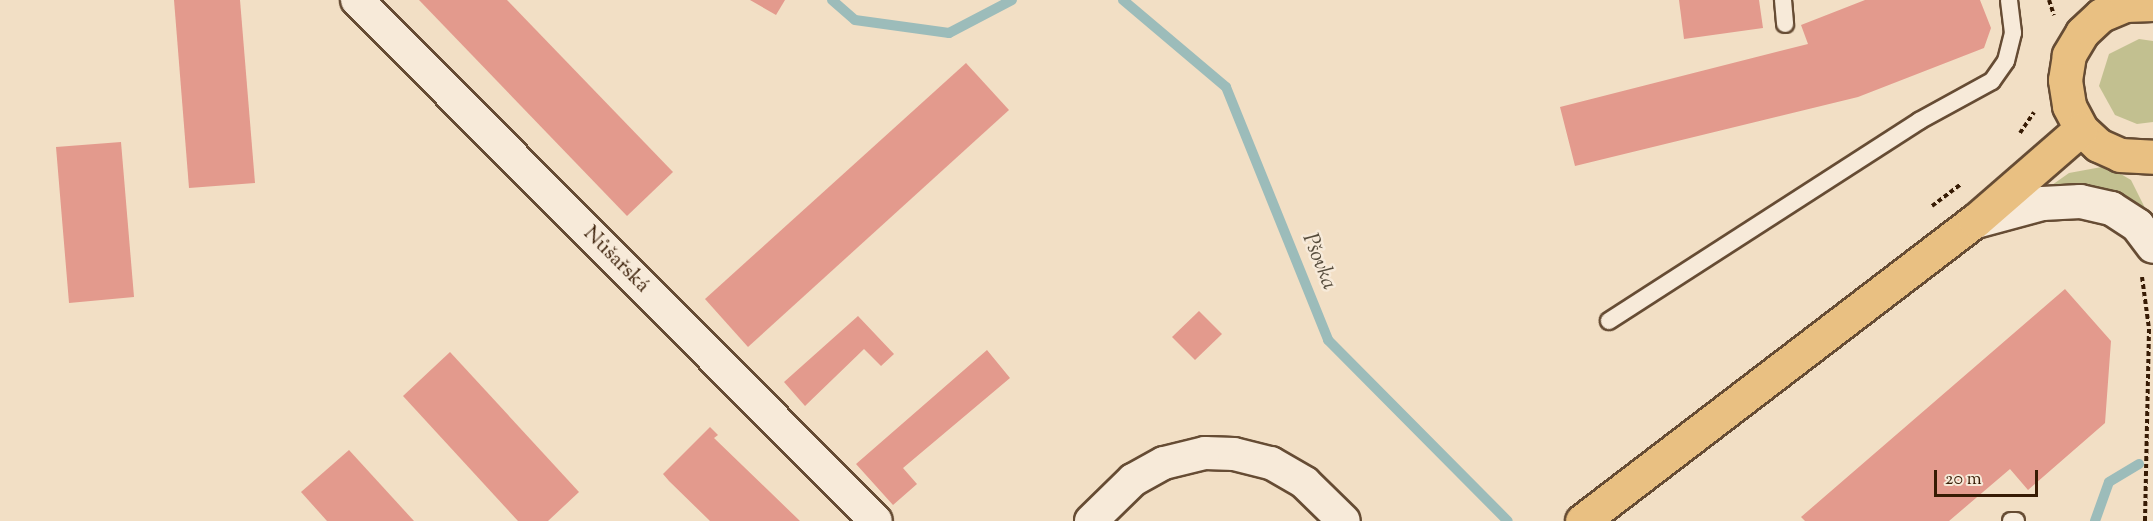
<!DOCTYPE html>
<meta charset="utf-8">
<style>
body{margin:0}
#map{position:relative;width:2153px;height:521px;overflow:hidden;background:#f2dfc5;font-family:"Sorts Mill Goudy",serif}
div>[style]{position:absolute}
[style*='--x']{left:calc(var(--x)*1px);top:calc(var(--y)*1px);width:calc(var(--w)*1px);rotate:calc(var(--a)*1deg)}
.green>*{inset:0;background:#c2c090}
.stream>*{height:10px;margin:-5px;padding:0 5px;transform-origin:5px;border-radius:5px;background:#9cbcba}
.building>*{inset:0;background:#e39a8d}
.path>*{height:4px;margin-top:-2px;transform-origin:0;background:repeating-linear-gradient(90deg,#371b04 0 4.5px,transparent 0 7.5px)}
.roads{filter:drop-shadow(2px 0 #664c34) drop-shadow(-2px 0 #664c34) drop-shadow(0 2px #664c34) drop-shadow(0 -2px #664c34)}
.service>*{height:16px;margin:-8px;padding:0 8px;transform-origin:8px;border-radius:8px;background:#f7ead9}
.minor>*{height:32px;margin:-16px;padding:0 16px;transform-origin:16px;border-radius:16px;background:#f7ead9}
.tertiary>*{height:33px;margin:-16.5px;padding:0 16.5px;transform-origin:16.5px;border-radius:16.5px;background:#f7ead9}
.primary>*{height:33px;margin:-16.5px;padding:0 16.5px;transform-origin:16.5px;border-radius:16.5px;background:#e9c082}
span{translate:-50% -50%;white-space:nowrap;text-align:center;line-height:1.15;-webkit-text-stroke:5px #f7ead9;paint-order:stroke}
.street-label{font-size:21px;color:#371b04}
.water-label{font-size:22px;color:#554b3b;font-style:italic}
.scale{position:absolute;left:1934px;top:470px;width:104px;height:27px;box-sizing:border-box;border:3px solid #371b04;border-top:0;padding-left:8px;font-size:18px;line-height:21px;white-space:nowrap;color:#371b04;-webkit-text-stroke:4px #f7ead9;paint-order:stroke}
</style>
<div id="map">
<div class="green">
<div style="clip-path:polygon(2139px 39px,2153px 41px,2153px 122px,2137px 124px,2115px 115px,2099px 86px,2109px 54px)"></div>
<div style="clip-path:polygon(2107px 166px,2131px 180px,2147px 212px,2088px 187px,2052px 185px,2069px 173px)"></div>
</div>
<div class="stream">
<div style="--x:832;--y:0;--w:30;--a:41"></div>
<div style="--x:855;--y:20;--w:95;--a:7.9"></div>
<div style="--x:949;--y:33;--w:71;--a:-27.6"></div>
<div style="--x:1123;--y:0;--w:135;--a:40.2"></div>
<div style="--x:1226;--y:87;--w:273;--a:68"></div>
<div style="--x:1328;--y:340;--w:255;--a:45.2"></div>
<div style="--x:2095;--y:521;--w:41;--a:-70.3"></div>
<div style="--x:2109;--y:482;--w:35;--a:-31"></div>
</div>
<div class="building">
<div style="clip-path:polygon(174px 0,240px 0,255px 183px,189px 188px)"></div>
<div style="clip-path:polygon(419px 0,507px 0,673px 172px,627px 216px)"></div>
<div style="clip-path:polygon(750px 0,785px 0,776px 15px)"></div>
<div style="clip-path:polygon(1679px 0,1759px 0,1763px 28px,1684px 39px)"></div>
<div style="clip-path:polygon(1865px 0,1980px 0,1991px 28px,1984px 48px,1858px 97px,1575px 166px,1560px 107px,1808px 44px,1801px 25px)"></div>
<div style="clip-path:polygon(966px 63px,1009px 110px,748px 347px,705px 299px)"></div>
<div style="clip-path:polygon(121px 142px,134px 297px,69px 303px,56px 147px)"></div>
<div style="clip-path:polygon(2065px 289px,2111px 341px,2105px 423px,2028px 490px,2010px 469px,1949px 521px,1805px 521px,1801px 517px)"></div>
<div style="clip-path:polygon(1199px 311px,1222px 334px,1195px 360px,1172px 337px)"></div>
<div style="clip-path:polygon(858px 316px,894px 354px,881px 366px,864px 349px,805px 406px,784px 382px)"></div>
<div style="clip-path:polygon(987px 350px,1010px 378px,903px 468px,917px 484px,893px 505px,856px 464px)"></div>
<div style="clip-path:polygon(450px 352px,579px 492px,548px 521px,518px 521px,403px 396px)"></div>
<div style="clip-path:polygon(710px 427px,718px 435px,714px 438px,800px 521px,710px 521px,669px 481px,663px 474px)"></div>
<div style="clip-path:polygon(349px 450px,414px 521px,327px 521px,301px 492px)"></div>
</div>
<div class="path">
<div style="--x:2049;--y:0;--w:16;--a:72"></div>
<div style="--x:2020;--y:133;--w:25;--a:-56"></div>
<div style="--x:1932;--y:206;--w:35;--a:-37"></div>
<div style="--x:2142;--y:277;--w:52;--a:82.3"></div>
<div style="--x:2149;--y:329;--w:192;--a:91.2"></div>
</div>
<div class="roads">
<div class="service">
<div style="--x:1783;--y:0;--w:24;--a:85"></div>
<div style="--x:1609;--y:321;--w:369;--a:-32.8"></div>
<div style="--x:1919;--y:121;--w:83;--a:-28.7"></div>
<div style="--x:1992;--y:81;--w:24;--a:-55"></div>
<div style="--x:2006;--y:61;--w:29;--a:-76"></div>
<div style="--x:2013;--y:33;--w:33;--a:-97"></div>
<div style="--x:2011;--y:521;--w:5;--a:0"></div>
</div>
<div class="minor">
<div style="--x:357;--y:0;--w:735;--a:45.11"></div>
<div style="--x:1091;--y:521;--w:59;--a:-44.3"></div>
<div style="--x:1133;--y:480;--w:35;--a:-29"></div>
<div style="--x:1164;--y:463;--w:42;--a:-13.7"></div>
<div style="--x:1205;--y:453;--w:29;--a:2"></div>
<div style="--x:1234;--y:454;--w:38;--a:14"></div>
<div style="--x:1271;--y:463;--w:39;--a:30"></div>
<div style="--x:1305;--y:483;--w:54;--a:44.3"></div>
</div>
<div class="tertiary">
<div style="--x:1975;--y:221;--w:69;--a:-15"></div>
<div style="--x:2042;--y:203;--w:38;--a:-3"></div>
<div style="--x:2080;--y:201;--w:32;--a:13"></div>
<div style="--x:2111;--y:208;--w:31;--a:33"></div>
<div style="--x:2137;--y:225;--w:26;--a:53"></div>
</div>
<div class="primary">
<div style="--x:2153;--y:4;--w:28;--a:178"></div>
<div style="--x:2125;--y:5;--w:26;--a:157"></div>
<div style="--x:2101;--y:15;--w:26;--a:137"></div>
<div style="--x:2082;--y:33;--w:26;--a:121"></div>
<div style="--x:2069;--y:55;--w:25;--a:99"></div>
<div style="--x:2065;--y:80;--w:26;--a:81"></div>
<div style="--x:2069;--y:106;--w:26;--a:62"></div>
<div style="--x:2081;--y:129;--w:23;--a:43"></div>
<div style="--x:2098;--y:145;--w:24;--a:24"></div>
<div style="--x:2120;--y:155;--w:33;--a:3"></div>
<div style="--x:1582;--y:521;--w:494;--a:-37.4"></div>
<div style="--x:1975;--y:221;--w:140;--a:-41"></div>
</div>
</div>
<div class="street-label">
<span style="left:616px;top:260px;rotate:45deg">Nůšařská</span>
</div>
<div class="water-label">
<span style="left:1318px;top:262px;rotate:68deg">Pšovka</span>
</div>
<div class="scale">20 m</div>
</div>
